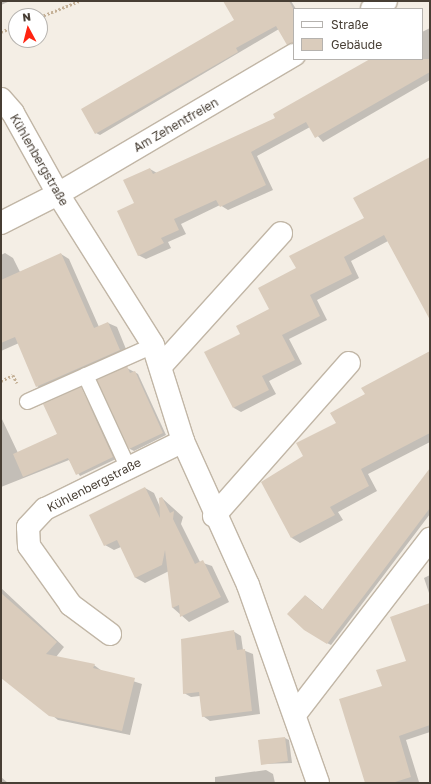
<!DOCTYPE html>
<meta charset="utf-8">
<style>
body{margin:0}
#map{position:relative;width:431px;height:784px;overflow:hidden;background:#f4eee5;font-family:"Golos Text",sans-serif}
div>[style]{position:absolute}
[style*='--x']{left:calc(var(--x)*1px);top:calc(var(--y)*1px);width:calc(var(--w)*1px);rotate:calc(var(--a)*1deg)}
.shadow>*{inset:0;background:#0003}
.building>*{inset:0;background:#daccbc}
.path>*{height:2.5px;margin-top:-1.25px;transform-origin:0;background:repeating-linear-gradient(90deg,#c4b096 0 2px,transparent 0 4px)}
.roads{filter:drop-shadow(1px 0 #c1b6a6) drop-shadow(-1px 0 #c1b6a6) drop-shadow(0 1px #c1b6a6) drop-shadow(0 -1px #c1b6a6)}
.service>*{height:15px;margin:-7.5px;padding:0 7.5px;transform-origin:7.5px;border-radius:7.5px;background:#fff}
.minor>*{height:22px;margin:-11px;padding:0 11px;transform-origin:11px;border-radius:11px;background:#fff}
span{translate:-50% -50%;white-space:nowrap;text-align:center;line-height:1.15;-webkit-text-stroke:4px #fff;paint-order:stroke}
.street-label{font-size:12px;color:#473e34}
.frame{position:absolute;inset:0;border:2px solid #473e34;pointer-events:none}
.legend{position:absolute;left:293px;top:8px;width:130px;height:52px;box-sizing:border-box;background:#fff;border:1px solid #b5b2ae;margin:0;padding:5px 7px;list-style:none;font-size:12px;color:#473e34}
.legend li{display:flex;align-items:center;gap:8px;height:20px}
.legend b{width:20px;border:1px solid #b5b2ae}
.north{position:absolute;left:8px;top:8px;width:40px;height:40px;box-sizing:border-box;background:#fff;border:1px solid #b5b2ae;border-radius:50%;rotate:353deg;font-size:11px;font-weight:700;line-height:16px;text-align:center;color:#473e34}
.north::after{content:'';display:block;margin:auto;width:14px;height:18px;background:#ff2411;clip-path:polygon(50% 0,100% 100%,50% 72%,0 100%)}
</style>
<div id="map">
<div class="shadow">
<div style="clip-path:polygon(1px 1px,10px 1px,1px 5px)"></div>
<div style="clip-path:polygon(224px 1px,291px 1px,296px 9px,294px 40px,279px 29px,100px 135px,96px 133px,235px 20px)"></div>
<div style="clip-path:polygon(430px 28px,430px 80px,323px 142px,310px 127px,257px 156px,273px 190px,228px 210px,220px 205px,181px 224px,186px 234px,168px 242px,171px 248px,146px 259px,138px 255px,136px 204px,150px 169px,157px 173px,277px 118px,374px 59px,422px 59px,422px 32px)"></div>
<div style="clip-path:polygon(430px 157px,430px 318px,388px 241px,351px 261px,359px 278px,317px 300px,327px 320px,289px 339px,302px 364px,269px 381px,276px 394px,241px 412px,234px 408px,242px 335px,270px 309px,297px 269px,366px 219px)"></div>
<div style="clip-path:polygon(5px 253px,13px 258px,20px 272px,61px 254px,69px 259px,99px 327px,108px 323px,117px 327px,128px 354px,45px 391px,37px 386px,19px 343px,1px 351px,1px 255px)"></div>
<div style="clip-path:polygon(127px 368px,138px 374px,166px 435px,134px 451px,130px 449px)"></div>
<div style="clip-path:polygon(430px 383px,430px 442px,368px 474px,377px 491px,338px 512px,343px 520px,300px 543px,292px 538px,304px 456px,337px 423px)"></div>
<div style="clip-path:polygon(81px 388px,116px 459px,80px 476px,69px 460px,1px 487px,1px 417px,18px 453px,58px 434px)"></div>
<div style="clip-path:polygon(430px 470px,430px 514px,331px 645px,327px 643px,306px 596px,323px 610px)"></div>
<div style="clip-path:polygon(145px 488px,154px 493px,160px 507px,162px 498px,183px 517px,181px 524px,200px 562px,212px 566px,229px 602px,189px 622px,173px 608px,169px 571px,145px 583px,136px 578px,121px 547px,114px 550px,105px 545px)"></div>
<div style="clip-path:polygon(430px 575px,430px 596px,424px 578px)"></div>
<div style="clip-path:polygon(1px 588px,64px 647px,56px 657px,94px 665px,102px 671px,142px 684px,130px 735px,58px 720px,1px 674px)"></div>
<div style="clip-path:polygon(430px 605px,430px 732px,406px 740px,419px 782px,366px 783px,383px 687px,407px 661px)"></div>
<div style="clip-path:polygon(233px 631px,241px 636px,243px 650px,253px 654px,260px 714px,210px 721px,203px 716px,200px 696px,191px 697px,184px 693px)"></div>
<div style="clip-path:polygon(285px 738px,289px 740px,292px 763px,262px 764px,259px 740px)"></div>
<div style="clip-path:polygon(266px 770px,273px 774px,275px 783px,215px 783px,215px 777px)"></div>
<div style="clip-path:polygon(1px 777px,8px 783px,1px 783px)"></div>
</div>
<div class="building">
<div style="clip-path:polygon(223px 1px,289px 1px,294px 10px,294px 43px,287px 45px,276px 26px,236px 48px,238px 52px,95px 134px,81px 109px,234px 20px)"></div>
<div style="clip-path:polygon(370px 59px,430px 59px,430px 72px,315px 138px,306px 122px,251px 152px,266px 185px,220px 207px,216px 200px,174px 219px,179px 230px,161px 238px,164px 243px,138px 256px,117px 211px,134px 203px,123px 180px,150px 168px,153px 174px,275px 118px,273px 114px)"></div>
<div style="clip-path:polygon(430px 157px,430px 320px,384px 235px,344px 257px,352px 274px,310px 295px,320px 316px,282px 335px,295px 360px,262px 376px,269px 390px,233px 408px,204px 352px,240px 334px,236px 326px,269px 309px,258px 288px,296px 268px,289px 256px,364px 218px,353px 198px)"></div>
<div style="clip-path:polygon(61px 253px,94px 328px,108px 322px,120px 350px,36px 387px,15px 337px,1px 343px,1px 280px)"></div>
<div style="clip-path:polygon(430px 351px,430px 433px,361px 469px,369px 486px,330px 507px,335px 515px,291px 538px,261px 482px,303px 456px,296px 443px,336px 423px,330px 413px,365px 394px,361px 388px)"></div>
<div style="clip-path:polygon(127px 366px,130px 373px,135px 371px,163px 433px,129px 449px,97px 380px)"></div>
<div style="clip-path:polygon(81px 387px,113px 457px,76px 475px,68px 458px,23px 477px,13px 454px,57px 434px,43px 404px)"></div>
<div style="clip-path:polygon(430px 468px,430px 508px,363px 597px,327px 644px,304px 630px,287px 614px,305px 595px,322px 610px)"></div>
<div style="clip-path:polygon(145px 487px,160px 518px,159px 498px,162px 497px,170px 513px,174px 511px,173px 519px,195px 564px,203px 560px,221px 597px,180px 617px,179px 605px,172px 608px,165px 550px,162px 565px,135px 578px,117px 540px,104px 546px,89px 515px)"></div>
<div style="clip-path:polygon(1px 593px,57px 642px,46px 654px,95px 664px,93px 668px,135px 678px,122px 731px,49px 716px,1px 678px)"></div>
<div style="clip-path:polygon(430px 603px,430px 725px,399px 736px,411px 777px,392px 783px,365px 783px,339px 699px,382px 686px,376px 670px,406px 661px,390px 617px)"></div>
<div style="clip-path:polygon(234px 630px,237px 650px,245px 649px,252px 711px,202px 717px,199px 692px,183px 694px,181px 639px)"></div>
<div style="clip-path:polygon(285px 737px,288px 761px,261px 765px,258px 740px)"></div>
</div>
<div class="path">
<div style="--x:40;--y:17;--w:42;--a:-22.3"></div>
<div style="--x:1;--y:32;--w:16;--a:-22"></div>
<div style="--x:1;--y:381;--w:13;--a:-27"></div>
<div style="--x:13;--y:375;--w:9;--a:63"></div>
</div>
<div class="roads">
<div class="service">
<div style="--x:85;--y:375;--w:102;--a:65.2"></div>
<div style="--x:27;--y:401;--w:138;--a:-24"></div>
</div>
<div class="minor">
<div style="--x:372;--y:9;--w:16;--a:-30"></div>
<div style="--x:1;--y:99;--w:18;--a:49"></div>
<div style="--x:13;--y:113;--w:93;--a:60.9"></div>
<div style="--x:58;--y:194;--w:178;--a:57.8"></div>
<div style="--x:153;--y:345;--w:101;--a:72.6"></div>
<div style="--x:183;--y:441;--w:158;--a:65.7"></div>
<div style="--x:248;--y:585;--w:210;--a:70.5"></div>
<div style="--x:1;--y:223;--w:64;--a:-27"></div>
<div style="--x:58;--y:194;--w:274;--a:-30.5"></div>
<div style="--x:161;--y:366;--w:179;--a:-47.9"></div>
<div style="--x:214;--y:516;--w:204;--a:-48.6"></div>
<div style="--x:110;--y:634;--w:49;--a:-143.4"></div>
<div style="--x:71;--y:605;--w:72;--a:-125.4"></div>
<div style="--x:29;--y:546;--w:19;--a:-93"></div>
<div style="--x:28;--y:527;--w:25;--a:-47"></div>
<div style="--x:45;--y:509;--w:154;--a:-26.2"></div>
<div style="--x:296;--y:713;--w:220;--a:-52.4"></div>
</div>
</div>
<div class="street-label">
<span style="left:176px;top:125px;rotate:-30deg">Am Zehentfreien</span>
<span style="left:39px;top:160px;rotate:60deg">Kühlenbergstraße</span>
<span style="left:94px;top:485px;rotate:-27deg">Kühlenbergstraße</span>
</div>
<div class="frame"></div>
<ul class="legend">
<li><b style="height:5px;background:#fff"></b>Straße</li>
<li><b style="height:11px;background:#daccbc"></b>Gebäude</li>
</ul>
<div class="north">N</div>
</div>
